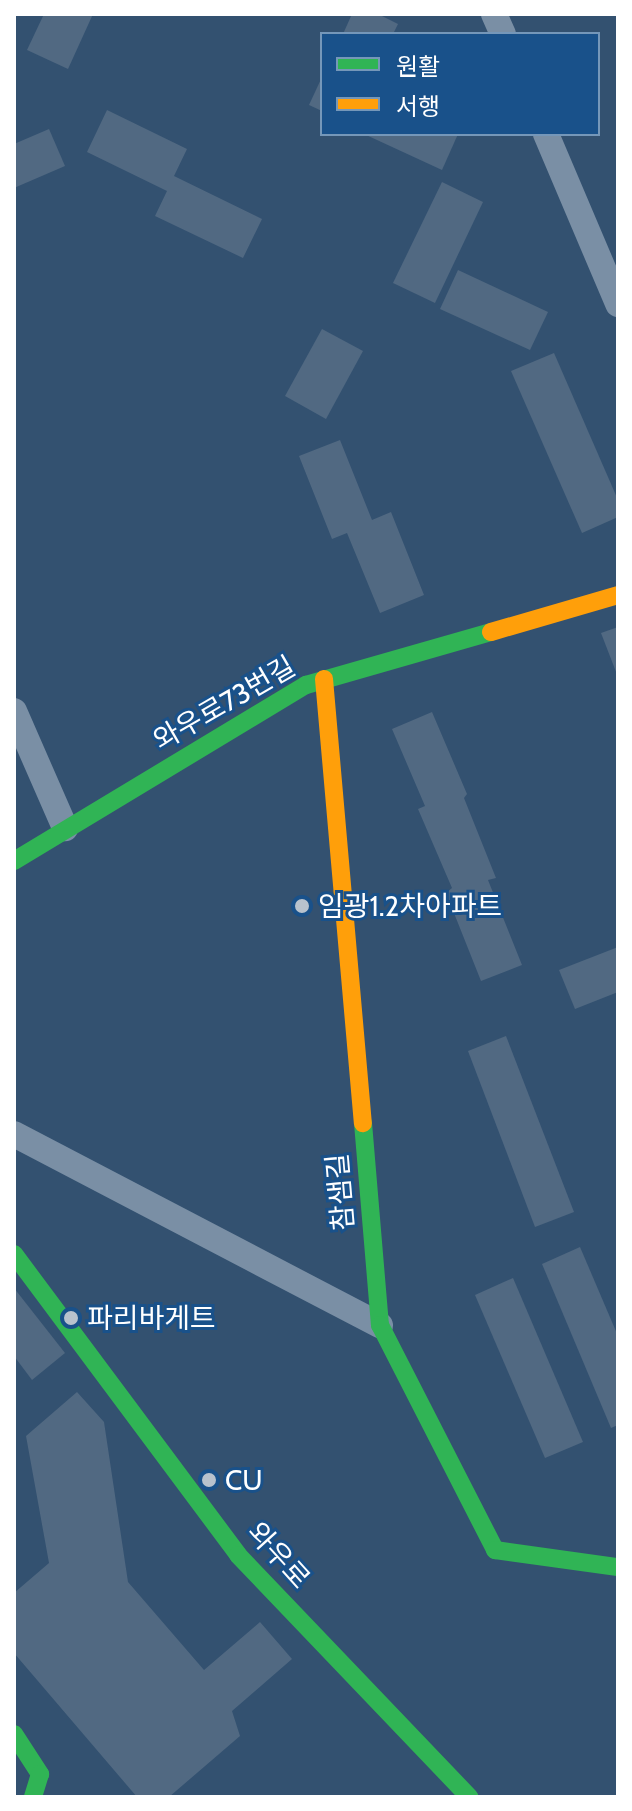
<!DOCTYPE html>
<meta charset="utf-8">
<style>
body{margin:0}
#map{position:relative;width:632px;height:1811px;overflow:hidden;background:#335170;font-family:Cabin,"Noto Sans KR",sans-serif}
div>[style]{position:absolute}
[style*='--x']{left:calc(var(--x)*1px);top:calc(var(--y)*1px);width:calc(var(--w)*1px);rotate:calc(var(--a)*1deg)}
.building>*{inset:0;background:#516982}
.street>*{height:26px;margin:-13px;padding:0 13px;transform-origin:13px;border-radius:13px;background:#7a8fa5}
.fast>*{height:18px;margin:-9px;padding:0 9px;transform-origin:9px;border-radius:9px;background:#30b455}
.slow>*{height:18px;margin:-9px;padding:0 9px;transform-origin:9px;border-radius:9px;background:#ff9f0a}
.dots>*{width:22px;height:22px;translate:-50% -50%;box-sizing:border-box;border:4px solid #19518a;border-radius:50%}
span{translate:-50% -50%;white-space:nowrap;text-align:center;line-height:1.15;-webkit-text-stroke:6px #19518a;paint-order:stroke}
.street-label{font-size:28px;color:#fff}
.poi-label{font-size:28px;color:#fff}
.left{translate:0 -50%;text-align:left}
.frame{position:absolute;inset:0;border:16px solid #fff;pointer-events:none}
.legend{position:absolute;left:320px;top:32px;width:280px;height:104px;box-sizing:border-box;background:#19518a;border:2px solid #7597b9;margin:0;padding:10px 14px;list-style:none;font-size:24px;color:#fff}
.legend li{display:flex;align-items:center;gap:16px;height:40px}
.legend b{width:40px;border:2px solid #7597b9}
</style>
<div id="map">
<div class="building">
<div style="clip-path:polygon(44px 14px,93px 14px,68px 69px,27px 50px)"></div>
<div style="clip-path:polygon(352px 14px,378px 14px,398px 24px,393px 34px,343px 34px)"></div>
<div style="clip-path:polygon(322px 77px,322px 111px,309px 105px)"></div>
<div style="clip-path:polygon(107px 110px,187px 149px,174px 176px,262px 219px,243px 258px,155px 216px,167px 191px,87px 152px)"></div>
<div style="clip-path:polygon(49px 129px,65px 166px,14px 188px,14px 144px)"></div>
<div style="clip-path:polygon(364px 134px,458px 134px,442px 170px)"></div>
<div style="clip-path:polygon(442px 182px,483px 202px,435px 303px,393px 283px)"></div>
<div style="clip-path:polygon(458px 270px,548px 312px,530px 350px,440px 309px)"></div>
<div style="clip-path:polygon(322px 329px,363px 351px,326px 419px,285px 396px)"></div>
<div style="clip-path:polygon(554px 353px,618px 500px,618px 517px,582px 533px,511px 371px)"></div>
<div style="clip-path:polygon(340px 440px,372px 520px,391px 512px,424px 595px,380px 613px,347px 533px,332px 539px,299px 456px)"></div>
<div style="clip-path:polygon(618px 627px,618px 677px,601px 633px)"></div>
<div style="clip-path:polygon(432px 712px,467px 794px,464px 798px,496px 878px,488px 880px,522px 965px,481px 981px,446px 893px,452px 888px,418px 809px,425px 806px,392px 729px)"></div>
<div style="clip-path:polygon(618px 947px,618px 992px,575px 1009px,559px 970px)"></div>
<div style="clip-path:polygon(506px 1036px,574px 1212px,535px 1227px,468px 1051px)"></div>
<div style="clip-path:polygon(580px 1247px,618px 1336px,618px 1425px,611px 1428px,542px 1264px)"></div>
<div style="clip-path:polygon(513px 1278px,583px 1442px,545px 1458px,475px 1295px)"></div>
<div style="clip-path:polygon(14px 1288px,65px 1353px,32px 1380px,14px 1356px)"></div>
<div style="clip-path:polygon(77px 1392px,104px 1422px,128px 1582px,204px 1670px,260px 1622px,292px 1659px,232px 1711px,240px 1736px,169px 1797px,137px 1797px,14px 1653px,14px 1593px,49px 1563px,26px 1436px)"></div>
</div>
<div class="street">
<div style="--x:494;--y:14;--w:22;--a:66"></div>
<div style="--x:546;--y:134;--w:185;--a:67"></div>
<div style="--x:14;--y:711;--w:128;--a:66.4"></div>
<div style="--x:14;--y:1134;--w:413;--a:27.6"></div>
</div>
<div class="fast">
<div style="--x:14;--y:861;--w:341;--a:-31.1"></div>
<div style="--x:306;--y:685;--w:192;--a:-16"></div>
<div style="--x:363;--y:1123;--w:203;--a:85.2"></div>
<div style="--x:380;--y:1325;--w:253;--a:62.9"></div>
<div style="--x:495;--y:1550;--w:124;--a:7.9"></div>
<div style="--x:14;--y:1254;--w:375;--a:53.3"></div>
<div style="--x:238;--y:1555;--w:335;--a:46.3"></div>
<div style="--x:14;--y:1734;--w:48;--a:57"></div>
<div style="--x:40;--y:1774;--w:24;--a:107"></div>
</div>
<div class="slow">
<div style="--x:491;--y:632;--w:132;--a:-16.2"></div>
<div style="--x:324;--y:679;--w:446;--a:85"></div>
</div>
<div class="dots">
<div style="left:302px;top:906px;background:#b8c2cd"></div>
<div style="left:71px;top:1318px;background:#b8c2cd"></div>
<div style="left:209px;top:1480px;background:#b8c2cd"></div>
</div>
<div class="street-label">
<span style="left:224px;top:703px;rotate:-30deg">와우로73번길</span>
<span style="left:340px;top:1192px;rotate:-95deg">참샘길</span>
<span style="left:279px;top:1555px;rotate:48deg">와우로</span>
</div>
<div class="poi-label">
<span class="left" style="left:318px;top:906px">임광1.2차아파트</span>
<span class="left" style="left:87px;top:1318px">파리바게트</span>
<span class="left" style="left:225px;top:1480px">CU</span>
</div>
<div class="frame"></div>
<ul class="legend">
<li><b style="height:10px;background:#30b455"></b>원활</li>
<li><b style="height:10px;background:#ff9f0a"></b>서행</li>
</ul>
</div>
